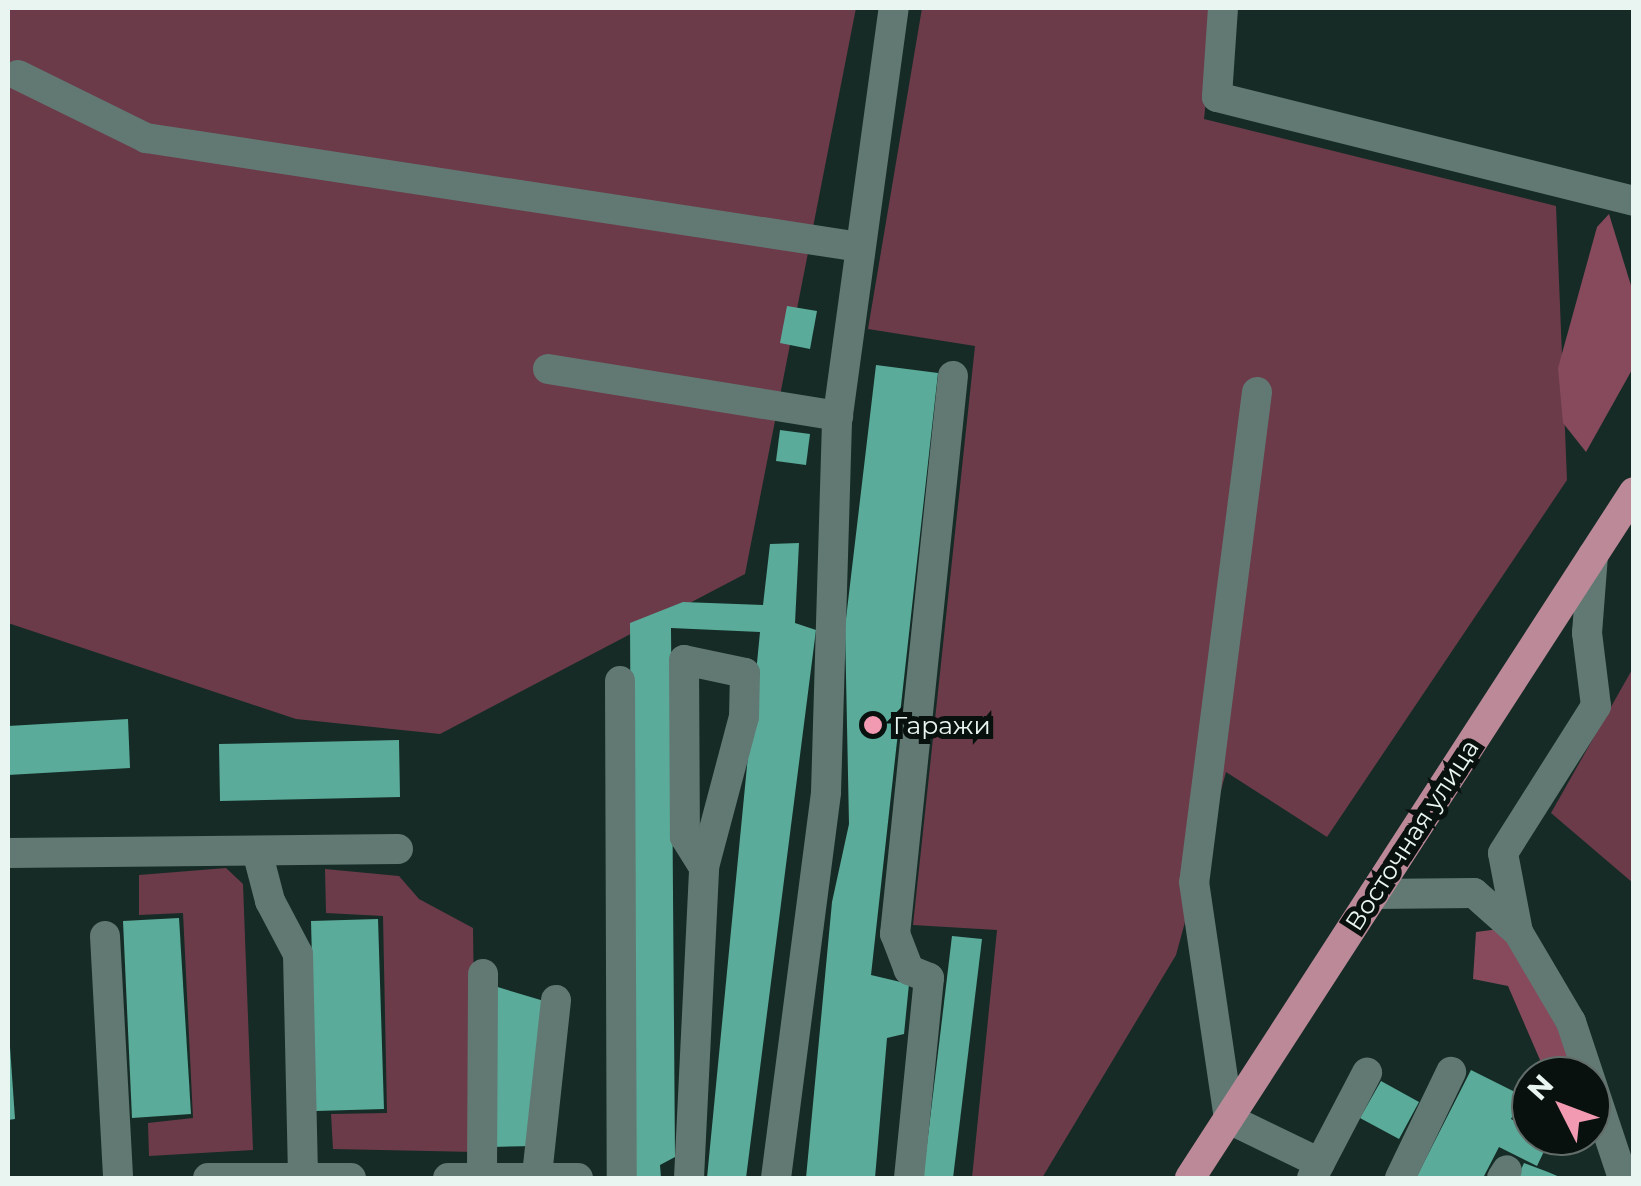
<!DOCTYPE html>
<meta charset="utf-8">
<style>
body{margin:0}
#map{position:relative;width:1641px;height:1186px;overflow:hidden;background:#162b26;font-family:Montserrat,sans-serif}
div>[style]{position:absolute}
[style*='--x']{left:calc(var(--x)*1px);top:calc(var(--y)*1px);width:calc(var(--w)*1px);rotate:calc(var(--a)*1deg)}
.green>*{inset:0;background:#6b3b49}
.forest>*{inset:0;background:#864a5c}
.building>*{inset:0;background:#5aab9a}
.minor>*{height:30px;margin:-15px;padding:0 15px;transform-origin:15px;border-radius:15px;background:#627973}
.major>*{height:30px;margin:-15px;padding:0 15px;transform-origin:15px;border-radius:15px;background:#bc8998}
.dots>*{width:28px;height:28px;translate:-50% -50%;box-sizing:border-box;border:5px solid #09110f;border-radius:50%}
span{translate:-50% -50%;white-space:nowrap;text-align:center;line-height:1.15;-webkit-text-stroke:10px #09110f;paint-order:stroke}
.poi-label{font-size:25px;color:#e8f5f1}
.left{translate:0 -50%;text-align:left}
.street-label{font-size:25px;color:#e8f5f1}
.frame{position:absolute;inset:0;border:10px solid #e8f5f1;pointer-events:none}
.north{position:absolute;left:1511px;top:1056px;width:100px;height:100px;box-sizing:border-box;background:#09110f;border:2px solid #626c69;border-radius:50%;rotate:312deg;font-size:28px;font-weight:700;line-height:40px;text-align:center;color:#e8f5f1}
.north::after{content:'';display:block;margin:auto;width:35px;height:45px;background:#f19ab2;clip-path:polygon(50% 0,100% 100%,50% 72%,0 100%)}
</style>
<div id="map">
<div class="green">
<div style="clip-path:polygon(8px 8px,856px 8px,745px 574px,440px 734px,296px 719px,8px 623px)"></div>
<div style="clip-path:polygon(922px 8px,1216px 8px,1204px 119px,1556px 206px,1567px 480px,1327px 837px,1226px 772px,1176px 955px,1042px 1178px,972px 1178px,997px 930px,913px 925px,975px 346px,868px 329px)"></div>
<div style="clip-path:polygon(1633px 668px,1633px 883px,1551px 813px)"></div>
<div style="clip-path:polygon(226px 868px,243px 884px,253px 1150px,149px 1156px,148px 1123px,193px 1118px,183px 913px,139px 915px,139px 875px)"></div>
<div style="clip-path:polygon(325px 869px,399px 876px,419px 899px,473px 928px,476px 1152px,333px 1149px,331px 1114px,387px 1113px,383px 916px,326px 913px)"></div>
</div>
<div class="forest">
<div style="clip-path:polygon(1609px 214px,1633px 292px,1633px 368px,1586px 452px,1563px 423px,1558px 368px,1597px 227px)"></div>
<div style="clip-path:polygon(1499px 929px,1530px 968px,1584px 1076px,1547px 1076px,1508px 986px,1473px 979px,1476px 932px)"></div>
</div>
<div class="building">
<div style="clip-path:polygon(787px 306px,817px 311px,810px 349px,780px 343px)"></div>
<div style="clip-path:polygon(876px 365px,938px 373px,871px 975px,909px 984px,904px 1034px,887px 1038px,875px 1178px,806px 1178px,832px 902px,849px 824px,845px 627px)"></div>
<div style="clip-path:polygon(780px 430px,810px 434px,806px 465px,776px 461px)"></div>
<div style="clip-path:polygon(799px 543px,795px 623px,816px 630px,746px 1178px,707px 1178px,760px 632px,671px 628px,675px 1157px,660px 1165px,661px 1178px,633px 1178px,630px 623px,683px 602px,763px 605px,770px 544px)"></div>
<div style="clip-path:polygon(128px 719px,130px 768px,8px 775px,8px 726px)"></div>
<div style="clip-path:polygon(399px 740px,400px 797px,220px 801px,219px 744px)"></div>
<div style="clip-path:polygon(179px 918px,191px 1114px,132px 1118px,123px 921px)"></div>
<div style="clip-path:polygon(378px 919px,384px 1109px,316px 1111px,311px 921px)"></div>
<div style="clip-path:polygon(952px 936px,982px 939px,953px 1178px,923px 1178px)"></div>
<div style="clip-path:polygon(491px 985px,544px 1001px,535px 1146px,491px 1147px)"></div>
<div style="clip-path:polygon(8px 1018px,15px 1119px,8px 1120px)"></div>
<div style="clip-path:polygon(1471px 1070px,1523px 1096px,1511px 1119px,1549px 1141px,1537px 1166px,1499px 1147px,1483px 1178px,1416px 1178px)"></div>
<div style="clip-path:polygon(1381px 1081px,1419px 1102px,1399px 1139px,1360px 1118px)"></div>
<div style="clip-path:polygon(1524px 1163px,1548px 1172px,1562px 1178px,1517px 1178px)"></div>
</div>
<div class="minor">
<div style="--x:1223;--y:8;--w:89;--a:93.9"></div>
<div style="--x:1217;--y:97;--w:430;--a:14"></div>
<div style="--x:18;--y:75;--w:143;--a:26.2"></div>
<div style="--x:146;--y:138;--w:722;--a:8.68"></div>
<div style="--x:548;--y:369;--w:294;--a:9.2"></div>
<div style="--x:1257;--y:392;--w:494;--a:97.3"></div>
<div style="--x:1194;--y:882;--w:240;--a:81.6"></div>
<div style="--x:1229;--y:1119;--w:101;--a:25.8"></div>
<div style="--x:620;--y:681;--w:497;--a:89.8"></div>
<div style="--x:257;--y:851;--w:52;--a:75.4"></div>
<div style="--x:270;--y:901;--w:60;--a:62.2"></div>
<div style="--x:298;--y:954;--w:219;--a:88.7"></div>
<div style="--x:8;--y:853;--w:390;--a:-0.6"></div>
<div style="--x:1374;--y:894;--w:100;--a:-0.6"></div>
<div style="--x:1474;--y:893;--w:59;--a:41.6"></div>
<div style="--x:1518;--y:932;--w:104;--a:59.5"></div>
<div style="--x:1571;--y:1022;--w:164;--a:71.6"></div>
<div style="--x:1518;--y:932;--w:80;--a:-100.8"></div>
<div style="--x:1503;--y:853;--w:174;--a:-57.7"></div>
<div style="--x:1596;--y:706;--w:74;--a:-97"></div>
<div style="--x:1587;--y:633;--w:78;--a:-85.6"></div>
<div style="--x:105;--y:936;--w:242;--a:86.9"></div>
<div style="--x:482;--y:1175;--w:201;--a:-89.7"></div>
<div style="--x:537;--y:1175;--w:176;--a:-83.8"></div>
<div style="--x:208;--y:1178;--w:143;--a:0"></div>
<div style="--x:448;--y:1178;--w:130;--a:0"></div>
<div style="--x:689;--y:1178;--w:311;--a:-87.2"></div>
<div style="--x:704;--y:867;--w:155;--a:-75.1"></div>
<div style="--x:744;--y:717;--w:44;--a:-88.7"></div>
<div style="--x:745;--y:673;--w:62;--a:-168"></div>
<div style="--x:684;--y:660;--w:177;--a:89.7"></div>
<div style="--x:685;--y:837;--w:36;--a:58"></div>
<div style="--x:776;--y:1178;--w:389;--a:-82.6"></div>
<div style="--x:826;--y:792;--w:370;--a:-88.3"></div>
<div style="--x:837;--y:422;--w:418;--a:-82.2"></div>
<div style="--x:909;--y:1178;--w:201;--a:-84.3"></div>
<div style="--x:929;--y:978;--w:22;--a:-158"></div>
<div style="--x:909;--y:970;--w:39;--a:-111"></div>
<div style="--x:895;--y:934;--w:561;--a:-84.07"></div>
<div style="--x:1312;--y:1178;--w:119;--a:-62.4"></div>
<div style="--x:1400;--y:1178;--w:118;--a:-64.3"></div>
<div style="--x:1502;--y:1178;--w:9;--a:-58"></div>
</div>
<div class="major">
<div style="--x:1190;--y:1178;--w:817;--a:-57.09"></div>
</div>
<div class="dots">
<div style="left:873px;top:725px;background:#f19ab2"></div>
</div>
<div class="poi-label">
<span class="left" style="left:893px;top:725px">Гаражи</span>
</div>
<div class="street-label">
<span style="left:1412px;top:835px;rotate:-57deg">Восточная улица</span>
</div>
<div class="frame"></div>
<div class="north">N</div>
</div>
